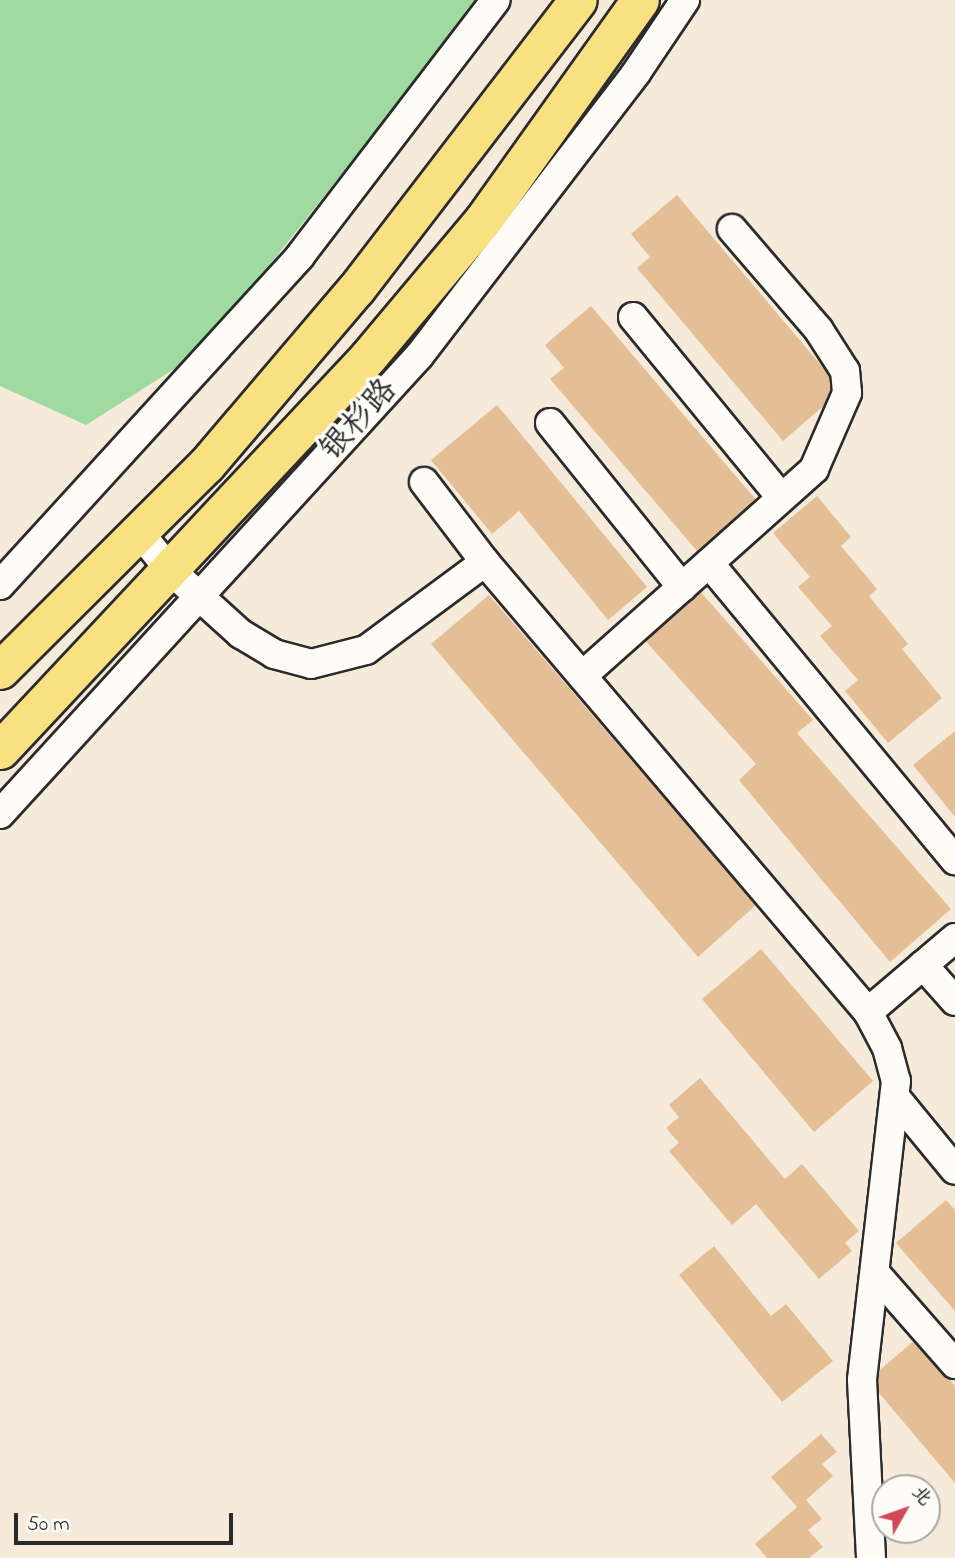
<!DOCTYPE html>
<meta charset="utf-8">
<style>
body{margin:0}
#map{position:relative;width:955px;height:1558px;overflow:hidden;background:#f6eada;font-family:"Indie Flower","LXGW WenKai TC",sans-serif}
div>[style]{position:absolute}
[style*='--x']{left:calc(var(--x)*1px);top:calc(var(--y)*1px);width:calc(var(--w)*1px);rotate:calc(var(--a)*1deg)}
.green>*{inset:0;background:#9fdaa1}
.building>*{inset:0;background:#e4bf95}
.roads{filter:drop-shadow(2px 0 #2b2b2b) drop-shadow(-2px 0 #2b2b2b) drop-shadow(0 2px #2b2b2b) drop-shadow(0 -2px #2b2b2b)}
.minor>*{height:28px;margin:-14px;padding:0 14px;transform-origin:14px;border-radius:14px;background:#fdfcf7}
.major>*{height:37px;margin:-18.5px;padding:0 18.5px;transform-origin:18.5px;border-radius:18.5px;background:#f9e181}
span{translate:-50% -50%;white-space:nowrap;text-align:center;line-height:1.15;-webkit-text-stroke:7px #fdfcf7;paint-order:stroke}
.street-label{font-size:32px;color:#2b2b2b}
.north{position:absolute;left:871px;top:1474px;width:70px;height:70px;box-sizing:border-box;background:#fdfcf7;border:2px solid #a9a8a5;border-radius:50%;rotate:50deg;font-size:19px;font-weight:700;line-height:28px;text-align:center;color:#2b2b2b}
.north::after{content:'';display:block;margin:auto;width:24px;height:32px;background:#d1495b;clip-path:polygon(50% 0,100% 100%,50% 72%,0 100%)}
.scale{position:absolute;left:14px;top:1513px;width:219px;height:32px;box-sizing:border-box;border:4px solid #2b2b2b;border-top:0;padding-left:9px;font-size:21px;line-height:24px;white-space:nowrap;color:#2b2b2b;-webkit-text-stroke:5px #fdfcf7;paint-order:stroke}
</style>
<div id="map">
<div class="green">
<div style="clip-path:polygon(0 0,479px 0,201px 352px,86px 425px,0 386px)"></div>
</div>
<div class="building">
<div style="clip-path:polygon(677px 195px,842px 390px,783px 441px,637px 268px,650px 257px,631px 234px)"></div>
<div style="clip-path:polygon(591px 306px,757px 501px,697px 551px,550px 379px,564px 368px,545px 345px)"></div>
<div style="clip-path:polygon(497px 405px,647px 587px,608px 620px,519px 511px,492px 534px,431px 460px)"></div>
<div style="clip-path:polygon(817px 496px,851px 537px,841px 546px,877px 589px,869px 596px,908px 644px,902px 649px,942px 698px,888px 743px,845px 691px,858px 680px,820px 636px,832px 626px,798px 587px,810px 577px,773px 533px)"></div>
<div style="clip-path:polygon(699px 590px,813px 720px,797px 733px,951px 909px,890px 962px,739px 780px,756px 764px,641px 636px)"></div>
<div style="clip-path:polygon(489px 595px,756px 905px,698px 957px,431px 644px)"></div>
<div style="clip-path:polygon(955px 731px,955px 817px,913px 765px)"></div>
<div style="clip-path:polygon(761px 949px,873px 1081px,814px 1132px,702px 999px)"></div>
<div style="clip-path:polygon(700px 1078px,785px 1179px,802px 1164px,859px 1231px,845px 1243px,852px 1251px,819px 1279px,756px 1204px,732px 1225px,669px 1151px,679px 1143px,666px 1128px,679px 1117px,669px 1105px)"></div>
<div style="clip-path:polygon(946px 1200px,955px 1210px,955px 1311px,896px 1243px)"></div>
<div style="clip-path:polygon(714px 1246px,771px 1316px,786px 1304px,833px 1361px,782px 1402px,679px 1275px)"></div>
<div style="clip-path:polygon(916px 1339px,955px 1386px,955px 1483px,868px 1380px)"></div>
<div style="clip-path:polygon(821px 1434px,837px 1452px,822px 1464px,833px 1476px,806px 1500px,822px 1519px,808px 1530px,823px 1547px,809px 1558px,767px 1558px,755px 1544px,797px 1507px,771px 1477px)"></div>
</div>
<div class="roads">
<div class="minor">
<div style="--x:633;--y:317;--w:233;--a:50.6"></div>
<div style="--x:550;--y:423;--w:211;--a:51.2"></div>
<div style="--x:424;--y:482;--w:101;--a:52.7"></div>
<div style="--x:485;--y:562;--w:591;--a:49.6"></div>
<div style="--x:868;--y:1012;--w:41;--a:62.2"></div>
<div style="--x:887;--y:1048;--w:34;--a:75"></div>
<div style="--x:896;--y:1081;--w:301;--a:96.5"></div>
<div style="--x:862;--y:1380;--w:178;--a:87.1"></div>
<div style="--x:139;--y:532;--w:48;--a:51"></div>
<div style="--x:169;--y:569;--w:97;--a:42.1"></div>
<div style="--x:241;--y:634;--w:39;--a:31"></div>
<div style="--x:274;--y:654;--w:38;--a:15"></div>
<div style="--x:311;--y:664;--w:57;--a:-14.3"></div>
<div style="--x:366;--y:650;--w:148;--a:-36.5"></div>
<div style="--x:709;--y:563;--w:386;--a:50.4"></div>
<div style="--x:0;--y:585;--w:445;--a:-47.6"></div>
<div style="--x:300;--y:256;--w:322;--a:-52.6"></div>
<div style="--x:582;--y:676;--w:311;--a:-41.7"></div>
<div style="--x:814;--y:469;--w:83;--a:-66.5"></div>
<div style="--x:847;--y:393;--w:22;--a:-95"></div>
<div style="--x:845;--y:371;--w:50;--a:-122.7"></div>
<div style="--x:818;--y:329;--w:132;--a:-130.7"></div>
<div style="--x:0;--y:814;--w:621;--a:-47.55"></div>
<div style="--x:419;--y:356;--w:357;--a:-52.5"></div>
<div style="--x:636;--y:73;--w:88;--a:-56.1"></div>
<div style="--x:923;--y:965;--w:48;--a:48.4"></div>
<div style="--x:868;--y:1012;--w:114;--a:-40.4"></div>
<div style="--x:895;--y:1097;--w:94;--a:50.6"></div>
<div style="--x:876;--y:1274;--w:120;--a:48.7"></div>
</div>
<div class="major">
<div style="--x:0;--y:670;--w:291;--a:-44.9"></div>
<div style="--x:206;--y:465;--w:231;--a:-49.6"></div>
<div style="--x:356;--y:289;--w:364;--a:-52.5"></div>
<div style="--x:0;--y:750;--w:538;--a:-46.88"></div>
<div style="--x:368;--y:357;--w:179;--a:-50"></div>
<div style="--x:483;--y:220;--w:270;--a:-54.5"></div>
</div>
</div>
<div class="street-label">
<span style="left:360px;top:421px;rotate:-48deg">银杉路</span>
</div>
<div class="north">北</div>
<div class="scale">50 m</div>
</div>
